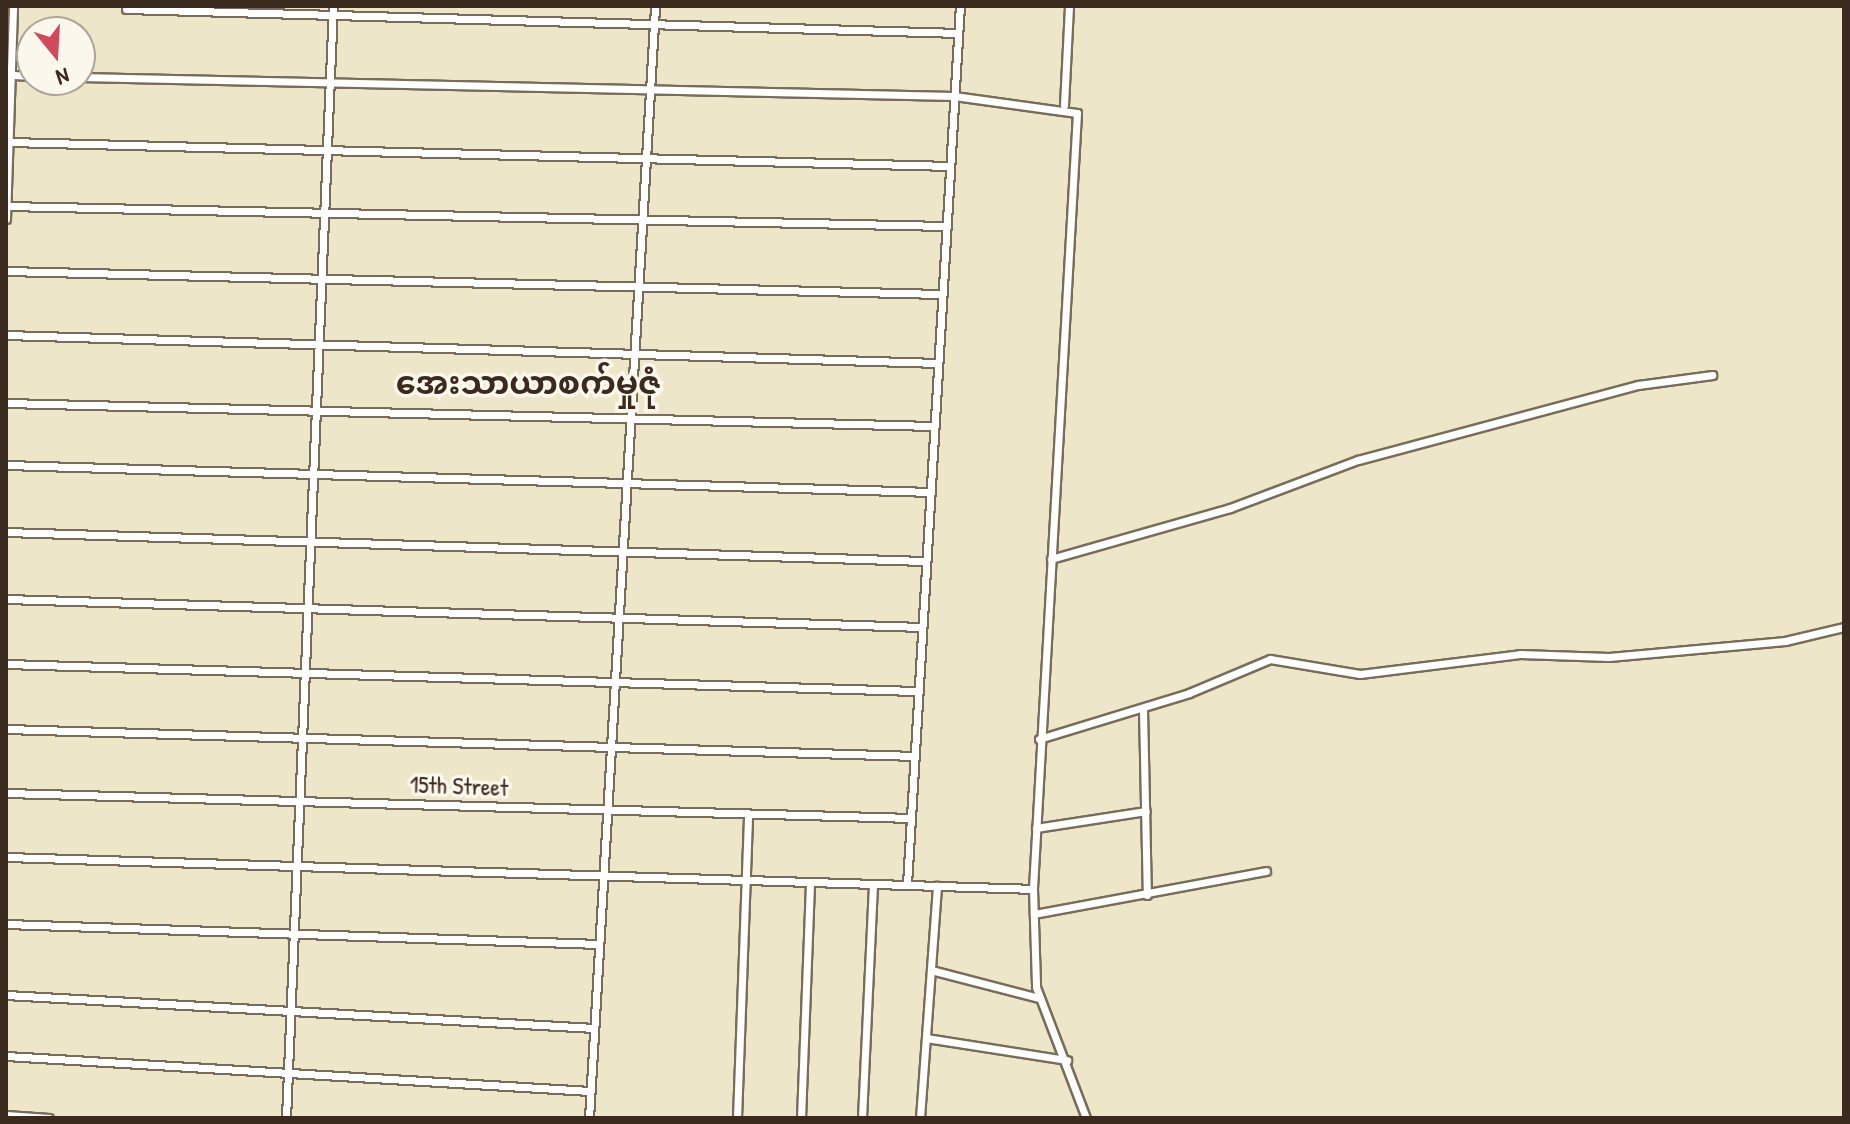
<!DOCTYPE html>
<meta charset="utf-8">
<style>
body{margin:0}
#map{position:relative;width:1850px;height:1124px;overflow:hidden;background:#ede6c8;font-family:"Patrick Hand","Noto Sans Myanmar",sans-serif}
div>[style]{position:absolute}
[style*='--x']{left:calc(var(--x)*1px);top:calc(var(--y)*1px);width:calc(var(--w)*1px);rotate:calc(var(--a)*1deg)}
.roads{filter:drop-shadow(2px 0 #796c5a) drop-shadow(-2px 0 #796c5a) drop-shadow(0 2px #796c5a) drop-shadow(0 -2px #796c5a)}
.street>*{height:7px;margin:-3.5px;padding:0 3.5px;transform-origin:3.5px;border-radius:3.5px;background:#fff}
span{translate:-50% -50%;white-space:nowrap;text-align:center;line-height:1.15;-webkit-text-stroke:7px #fbf7ec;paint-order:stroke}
.street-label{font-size:24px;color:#3b2a1e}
.district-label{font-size:32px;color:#3b2a1e;font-weight:700}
.frame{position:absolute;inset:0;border:8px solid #3b2a1e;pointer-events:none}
.north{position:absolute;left:16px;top:16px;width:80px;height:80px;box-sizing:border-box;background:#fbf7ec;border:2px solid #aea59a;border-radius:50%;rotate:162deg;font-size:22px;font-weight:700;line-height:32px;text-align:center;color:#3b2a1e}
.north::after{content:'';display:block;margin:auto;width:28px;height:36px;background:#d1495b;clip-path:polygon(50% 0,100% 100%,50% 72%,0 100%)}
</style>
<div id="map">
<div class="roads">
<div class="street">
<div style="--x:126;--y:9;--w:832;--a:1.65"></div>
<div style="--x:13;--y:75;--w:19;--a:3"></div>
<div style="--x:80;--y:77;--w:874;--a:1.25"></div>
<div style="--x:954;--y:96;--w:124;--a:7.9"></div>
<div style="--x:1077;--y:113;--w:777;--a:93.25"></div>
<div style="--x:1033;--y:889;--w:98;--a:88.2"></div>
<div style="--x:1036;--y:987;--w:140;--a:69.1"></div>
<div style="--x:1064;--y:105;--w:99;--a:-87.1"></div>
<div style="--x:9;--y:142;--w:941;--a:1.46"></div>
<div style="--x:6;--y:206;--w:940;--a:1.22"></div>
<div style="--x:6;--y:219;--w:213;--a:-88.1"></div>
<div style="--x:6;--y:271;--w:936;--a:1.41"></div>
<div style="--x:6;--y:335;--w:932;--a:1.72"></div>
<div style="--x:6;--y:403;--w:928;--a:1.42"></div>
<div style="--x:6;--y:465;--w:924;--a:1.67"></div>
<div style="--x:6;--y:532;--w:920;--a:1.81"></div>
<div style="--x:1051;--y:559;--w:186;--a:-15.9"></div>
<div style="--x:1230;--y:508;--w:137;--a:-20.6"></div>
<div style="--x:1358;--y:460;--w:290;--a:-15"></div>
<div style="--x:1638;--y:385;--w:75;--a:-7.7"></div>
<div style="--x:6;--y:599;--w:916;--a:1.75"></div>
<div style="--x:6;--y:664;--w:912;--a:1.7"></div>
<div style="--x:1143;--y:709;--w:186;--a:88.8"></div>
<div style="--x:6;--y:729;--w:908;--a:1.7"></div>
<div style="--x:1039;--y:739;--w:157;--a:-17"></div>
<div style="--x:1189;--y:693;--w:88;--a:-22.8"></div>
<div style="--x:1270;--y:659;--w:91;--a:9.5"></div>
<div style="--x:1360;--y:674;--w:161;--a:-7.1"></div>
<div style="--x:1520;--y:654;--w:89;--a:1.9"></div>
<div style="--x:1609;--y:657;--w:177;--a:-5.2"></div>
<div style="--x:1785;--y:641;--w:61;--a:-13.3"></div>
<div style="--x:6;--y:793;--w:904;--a:1.58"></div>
<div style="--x:1036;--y:828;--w:111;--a:-8.8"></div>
<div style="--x:6;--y:857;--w:1027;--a:1.78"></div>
<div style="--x:907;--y:884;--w:880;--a:-86.55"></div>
<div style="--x:1034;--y:914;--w:236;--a:-10.5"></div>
<div style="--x:6;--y:924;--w:592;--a:1.93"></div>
<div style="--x:931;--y:970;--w:112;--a:14.5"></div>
<div style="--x:6;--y:995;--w:589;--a:3.21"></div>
<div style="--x:926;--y:1038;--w:143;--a:8.9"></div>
<div style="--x:6;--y:1056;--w:585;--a:3.43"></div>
<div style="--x:6;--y:1115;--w:43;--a:4"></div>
<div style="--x:286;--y:1118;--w:1113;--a:-87.58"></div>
<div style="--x:589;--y:1118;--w:1114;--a:-86.6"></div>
<div style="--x:737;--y:1118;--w:304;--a:-87.9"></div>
<div style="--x:801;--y:1118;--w:236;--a:-87.8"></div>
<div style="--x:862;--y:1118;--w:234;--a:-87.3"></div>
<div style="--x:920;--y:1118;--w:233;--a:-85.8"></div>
</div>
</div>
<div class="street-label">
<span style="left:459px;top:786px;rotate:2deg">15th Street</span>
</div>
<div class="district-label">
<span style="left:528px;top:383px">အေးသာယာစက်မှုဇုံ</span>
</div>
<div class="frame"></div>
<div class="north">N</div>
</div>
